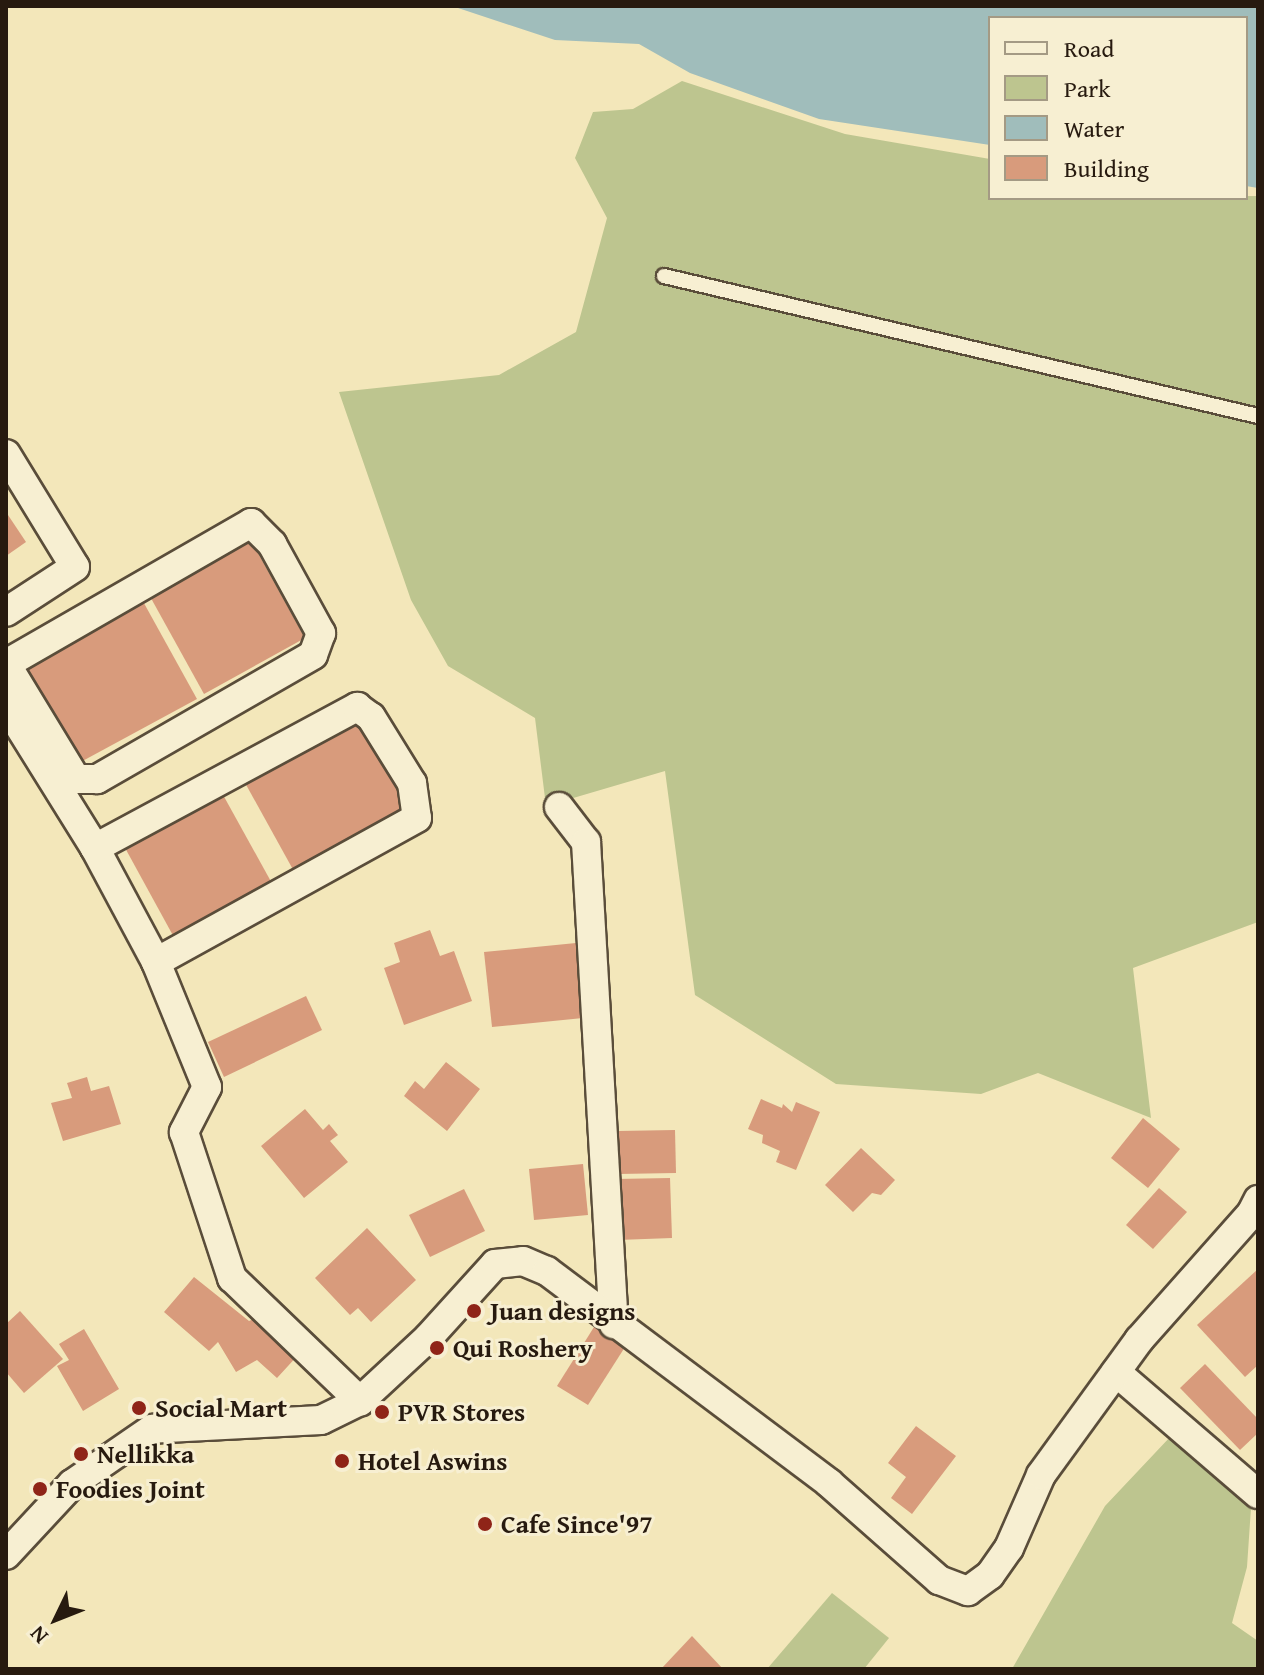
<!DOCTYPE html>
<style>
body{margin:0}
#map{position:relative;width:1264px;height:1675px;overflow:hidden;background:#f3e7ba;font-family:"Gentium Book Plus",serif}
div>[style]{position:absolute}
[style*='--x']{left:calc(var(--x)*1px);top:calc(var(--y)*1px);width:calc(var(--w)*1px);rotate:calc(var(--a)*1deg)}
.green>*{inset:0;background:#bdc58f}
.water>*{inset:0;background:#a0bdbb}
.building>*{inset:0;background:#d89b7c}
.roads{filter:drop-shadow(2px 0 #5a4d3a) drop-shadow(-2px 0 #5a4d3a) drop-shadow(0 2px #5a4d3a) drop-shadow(0 -2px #5a4d3a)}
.lane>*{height:14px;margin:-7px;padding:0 7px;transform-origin:7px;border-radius:7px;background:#f7efd2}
.street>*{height:28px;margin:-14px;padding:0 14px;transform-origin:14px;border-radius:14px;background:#f7efd2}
.dots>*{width:22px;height:22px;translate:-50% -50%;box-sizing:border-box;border:4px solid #f7efd2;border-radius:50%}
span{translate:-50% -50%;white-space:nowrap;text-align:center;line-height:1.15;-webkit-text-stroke:6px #f7efd2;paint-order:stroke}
.poi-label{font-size:26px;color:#271a0f;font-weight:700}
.left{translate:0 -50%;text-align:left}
.frame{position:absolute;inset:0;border:8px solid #271a0f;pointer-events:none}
.legend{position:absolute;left:988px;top:16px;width:260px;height:184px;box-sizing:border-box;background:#f7efd2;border:2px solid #a49a84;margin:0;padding:10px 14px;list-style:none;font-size:24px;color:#271a0f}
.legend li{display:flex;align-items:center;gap:16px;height:40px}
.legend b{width:40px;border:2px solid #a49a84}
.north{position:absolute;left:16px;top:1579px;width:80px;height:80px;-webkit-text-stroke:6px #f7efd2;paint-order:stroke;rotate:227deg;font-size:22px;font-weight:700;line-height:32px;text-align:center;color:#271a0f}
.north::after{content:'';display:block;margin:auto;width:28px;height:36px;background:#271a0f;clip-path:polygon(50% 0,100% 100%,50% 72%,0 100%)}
</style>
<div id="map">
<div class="green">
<div style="clip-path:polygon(682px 81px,845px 134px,990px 159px,990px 198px,1258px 196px,1258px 922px,1133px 968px,1151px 1118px,1038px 1073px,981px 1094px,836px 1084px,695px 995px,665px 771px,546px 806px,535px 718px,448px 666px,411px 600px,339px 392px,499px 375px,576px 332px,607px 218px,575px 158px,593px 112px,633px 109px)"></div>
<div style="clip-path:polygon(1171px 1436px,1251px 1508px,1247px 1567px,1232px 1623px,1258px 1641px,1258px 1669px,1012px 1669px,1105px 1506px)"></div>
<div style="clip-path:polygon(832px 1593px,889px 1638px,864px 1669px,767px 1669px)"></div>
</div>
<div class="water">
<div style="clip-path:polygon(452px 6px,1258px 6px,1258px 188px,1246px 186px,1246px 18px,990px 18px,990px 145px,819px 119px,690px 73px,639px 44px,555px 40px)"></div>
</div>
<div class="building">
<div style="clip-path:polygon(6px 512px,26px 542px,6px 556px)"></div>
<div style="clip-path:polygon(248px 535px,305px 638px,204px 694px,147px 591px)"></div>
<div style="clip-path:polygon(140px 596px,197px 699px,77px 764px,20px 661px)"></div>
<div style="clip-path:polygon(358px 718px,410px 812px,296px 875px,244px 781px)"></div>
<div style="clip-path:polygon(222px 793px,274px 887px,176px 941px,124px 846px)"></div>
<div style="clip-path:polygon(430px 930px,440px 956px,454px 951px,472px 1001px,404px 1025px,384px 968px,400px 962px,394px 943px)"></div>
<div style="clip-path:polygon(576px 943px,583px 1018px,492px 1027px,484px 952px)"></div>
<div style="clip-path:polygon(306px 996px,322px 1030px,224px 1077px,208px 1042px)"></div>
<div style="clip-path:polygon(446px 1062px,480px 1089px,447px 1131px,404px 1096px,415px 1081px,424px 1089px)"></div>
<div style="clip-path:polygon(87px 1077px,91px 1091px,109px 1086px,121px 1124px,63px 1141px,51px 1103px,72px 1098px,67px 1083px)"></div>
<div style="clip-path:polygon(761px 1099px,782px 1108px,783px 1104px,792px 1112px,796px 1102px,820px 1112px,796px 1170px,776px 1162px,780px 1151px,762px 1143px,763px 1135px,748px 1129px)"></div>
<div style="clip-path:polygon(305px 1109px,323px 1130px,329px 1124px,338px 1135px,330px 1141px,348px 1162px,304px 1198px,261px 1146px)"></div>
<div style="clip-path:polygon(1143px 1118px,1180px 1149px,1148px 1188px,1111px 1158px)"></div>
<div style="clip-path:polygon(675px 1130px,676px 1173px,618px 1174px,618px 1131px)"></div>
<div style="clip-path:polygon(861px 1148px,895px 1180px,881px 1195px,872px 1193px,853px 1212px,825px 1185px)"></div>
<div style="clip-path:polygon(583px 1164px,588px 1215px,534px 1220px,529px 1169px)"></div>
<div style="clip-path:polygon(670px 1178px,672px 1238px,618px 1240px,616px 1179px)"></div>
<div style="clip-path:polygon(1159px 1188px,1187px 1212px,1153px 1249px,1126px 1225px)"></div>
<div style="clip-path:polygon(464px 1189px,485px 1231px,430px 1257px,409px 1215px)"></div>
<div style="clip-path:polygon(367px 1228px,416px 1280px,371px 1322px,358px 1308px,350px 1315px,315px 1278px)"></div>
<div style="clip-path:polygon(1258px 1269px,1258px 1365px,1245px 1377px,1197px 1325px)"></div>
<div style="clip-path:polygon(194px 1277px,249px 1321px,258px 1317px,299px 1354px,277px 1378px,257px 1360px,236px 1372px,218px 1342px,209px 1351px,164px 1312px)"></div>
<div style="clip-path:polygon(20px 1311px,63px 1359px,24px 1393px,6px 1372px,6px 1324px)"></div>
<div style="clip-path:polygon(594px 1327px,625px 1347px,588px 1405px,557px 1386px)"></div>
<div style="clip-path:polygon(84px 1329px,119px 1389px,83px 1411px,57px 1366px,69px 1360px,59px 1344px)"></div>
<div style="clip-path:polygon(1205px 1364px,1258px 1419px,1258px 1433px,1240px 1450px,1180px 1388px)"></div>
<div style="clip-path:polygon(916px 1426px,956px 1456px,912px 1514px,891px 1498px,906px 1477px,888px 1463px)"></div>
<div style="clip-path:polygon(692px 1636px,723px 1669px,661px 1669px)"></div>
</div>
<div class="roads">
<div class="lane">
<div style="--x:664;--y:276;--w:610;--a:13.26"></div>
</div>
<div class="street">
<div style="--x:6;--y:454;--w:132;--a:58.6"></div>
<div style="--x:75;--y:567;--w:82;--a:146.9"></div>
<div style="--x:251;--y:523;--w:30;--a:45"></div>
<div style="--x:272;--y:544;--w:102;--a:61.2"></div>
<div style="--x:321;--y:633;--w:23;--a:110"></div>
<div style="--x:313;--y:655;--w:249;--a:150.1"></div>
<div style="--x:97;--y:779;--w:21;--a:180"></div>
<div style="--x:76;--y:779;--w:135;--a:-121.3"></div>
<div style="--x:6;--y:664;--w:283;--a:-29.9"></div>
<div style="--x:6;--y:705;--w:168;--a:58.1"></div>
<div style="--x:95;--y:848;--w:129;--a:61.8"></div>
<div style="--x:156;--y:962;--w:135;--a:67.8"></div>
<div style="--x:207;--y:1087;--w:51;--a:117.1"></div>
<div style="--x:184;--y:1132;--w:154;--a:71.8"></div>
<div style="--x:232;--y:1278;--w:178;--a:43.9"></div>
<div style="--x:360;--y:1401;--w:43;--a:154"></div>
<div style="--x:321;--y:1420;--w:169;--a:177"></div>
<div style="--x:152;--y:1429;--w:97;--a:145.5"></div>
<div style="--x:72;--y:1484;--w:97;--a:132.9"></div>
<div style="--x:559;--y:807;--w:44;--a:52.4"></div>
<div style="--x:586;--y:842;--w:483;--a:86.7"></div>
<div style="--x:95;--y:848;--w:298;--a:-28.3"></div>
<div style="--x:357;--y:707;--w:17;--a:36"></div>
<div style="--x:371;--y:717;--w:78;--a:58.2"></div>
<div style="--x:412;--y:783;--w:35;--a:82"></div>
<div style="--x:417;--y:818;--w:298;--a:151.1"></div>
<div style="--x:1116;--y:1372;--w:187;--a:40.7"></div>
<div style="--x:360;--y:1401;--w:93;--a:-42.8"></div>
<div style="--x:428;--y:1338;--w:100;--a:-47.8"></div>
<div style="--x:495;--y:1264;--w:28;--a:-6"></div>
<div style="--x:523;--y:1261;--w:26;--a:23"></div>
<div style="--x:547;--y:1271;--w:353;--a:36.9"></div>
<div style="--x:829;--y:1483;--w:147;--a:41.4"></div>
<div style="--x:939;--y:1580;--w:31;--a:21"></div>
<div style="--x:968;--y:1591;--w:27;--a:-36"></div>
<div style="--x:990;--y:1575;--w:33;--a:-55"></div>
<div style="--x:1009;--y:1548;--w:80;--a:-66.3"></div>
<div style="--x:1041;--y:1475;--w:167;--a:-54"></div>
<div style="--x:1139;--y:1340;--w:169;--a:-48.4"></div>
<div style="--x:1251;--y:1214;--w:16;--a:-63"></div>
</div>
</div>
<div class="dots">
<div style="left:474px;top:1311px;background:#8f2418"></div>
<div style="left:437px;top:1348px;background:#8f2418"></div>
<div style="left:139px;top:1408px;background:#8f2418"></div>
<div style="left:382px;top:1412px;background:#8f2418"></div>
<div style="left:81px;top:1454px;background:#8f2418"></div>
<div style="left:342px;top:1461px;background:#8f2418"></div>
<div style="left:40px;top:1489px;background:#8f2418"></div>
<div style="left:485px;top:1524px;background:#8f2418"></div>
</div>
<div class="poi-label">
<span class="left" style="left:490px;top:1311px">Juan designs</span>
<span class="left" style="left:453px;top:1348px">Qui Roshery</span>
<span class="left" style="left:155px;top:1408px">Social Mart</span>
<span class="left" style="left:398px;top:1412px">PVR Stores</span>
<span class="left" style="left:97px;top:1454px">Nellikka</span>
<span class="left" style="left:358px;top:1461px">Hotel Aswins</span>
<span class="left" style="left:56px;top:1489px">Foodies Joint</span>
<span class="left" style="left:501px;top:1524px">Cafe Since'97</span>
</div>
<div class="frame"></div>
<ul class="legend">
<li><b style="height:10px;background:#f7efd2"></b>Road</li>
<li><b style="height:22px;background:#bdc58f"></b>Park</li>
<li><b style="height:22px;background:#a0bdbb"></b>Water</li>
<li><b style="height:22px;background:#d89b7c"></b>Building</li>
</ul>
<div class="north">N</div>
</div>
